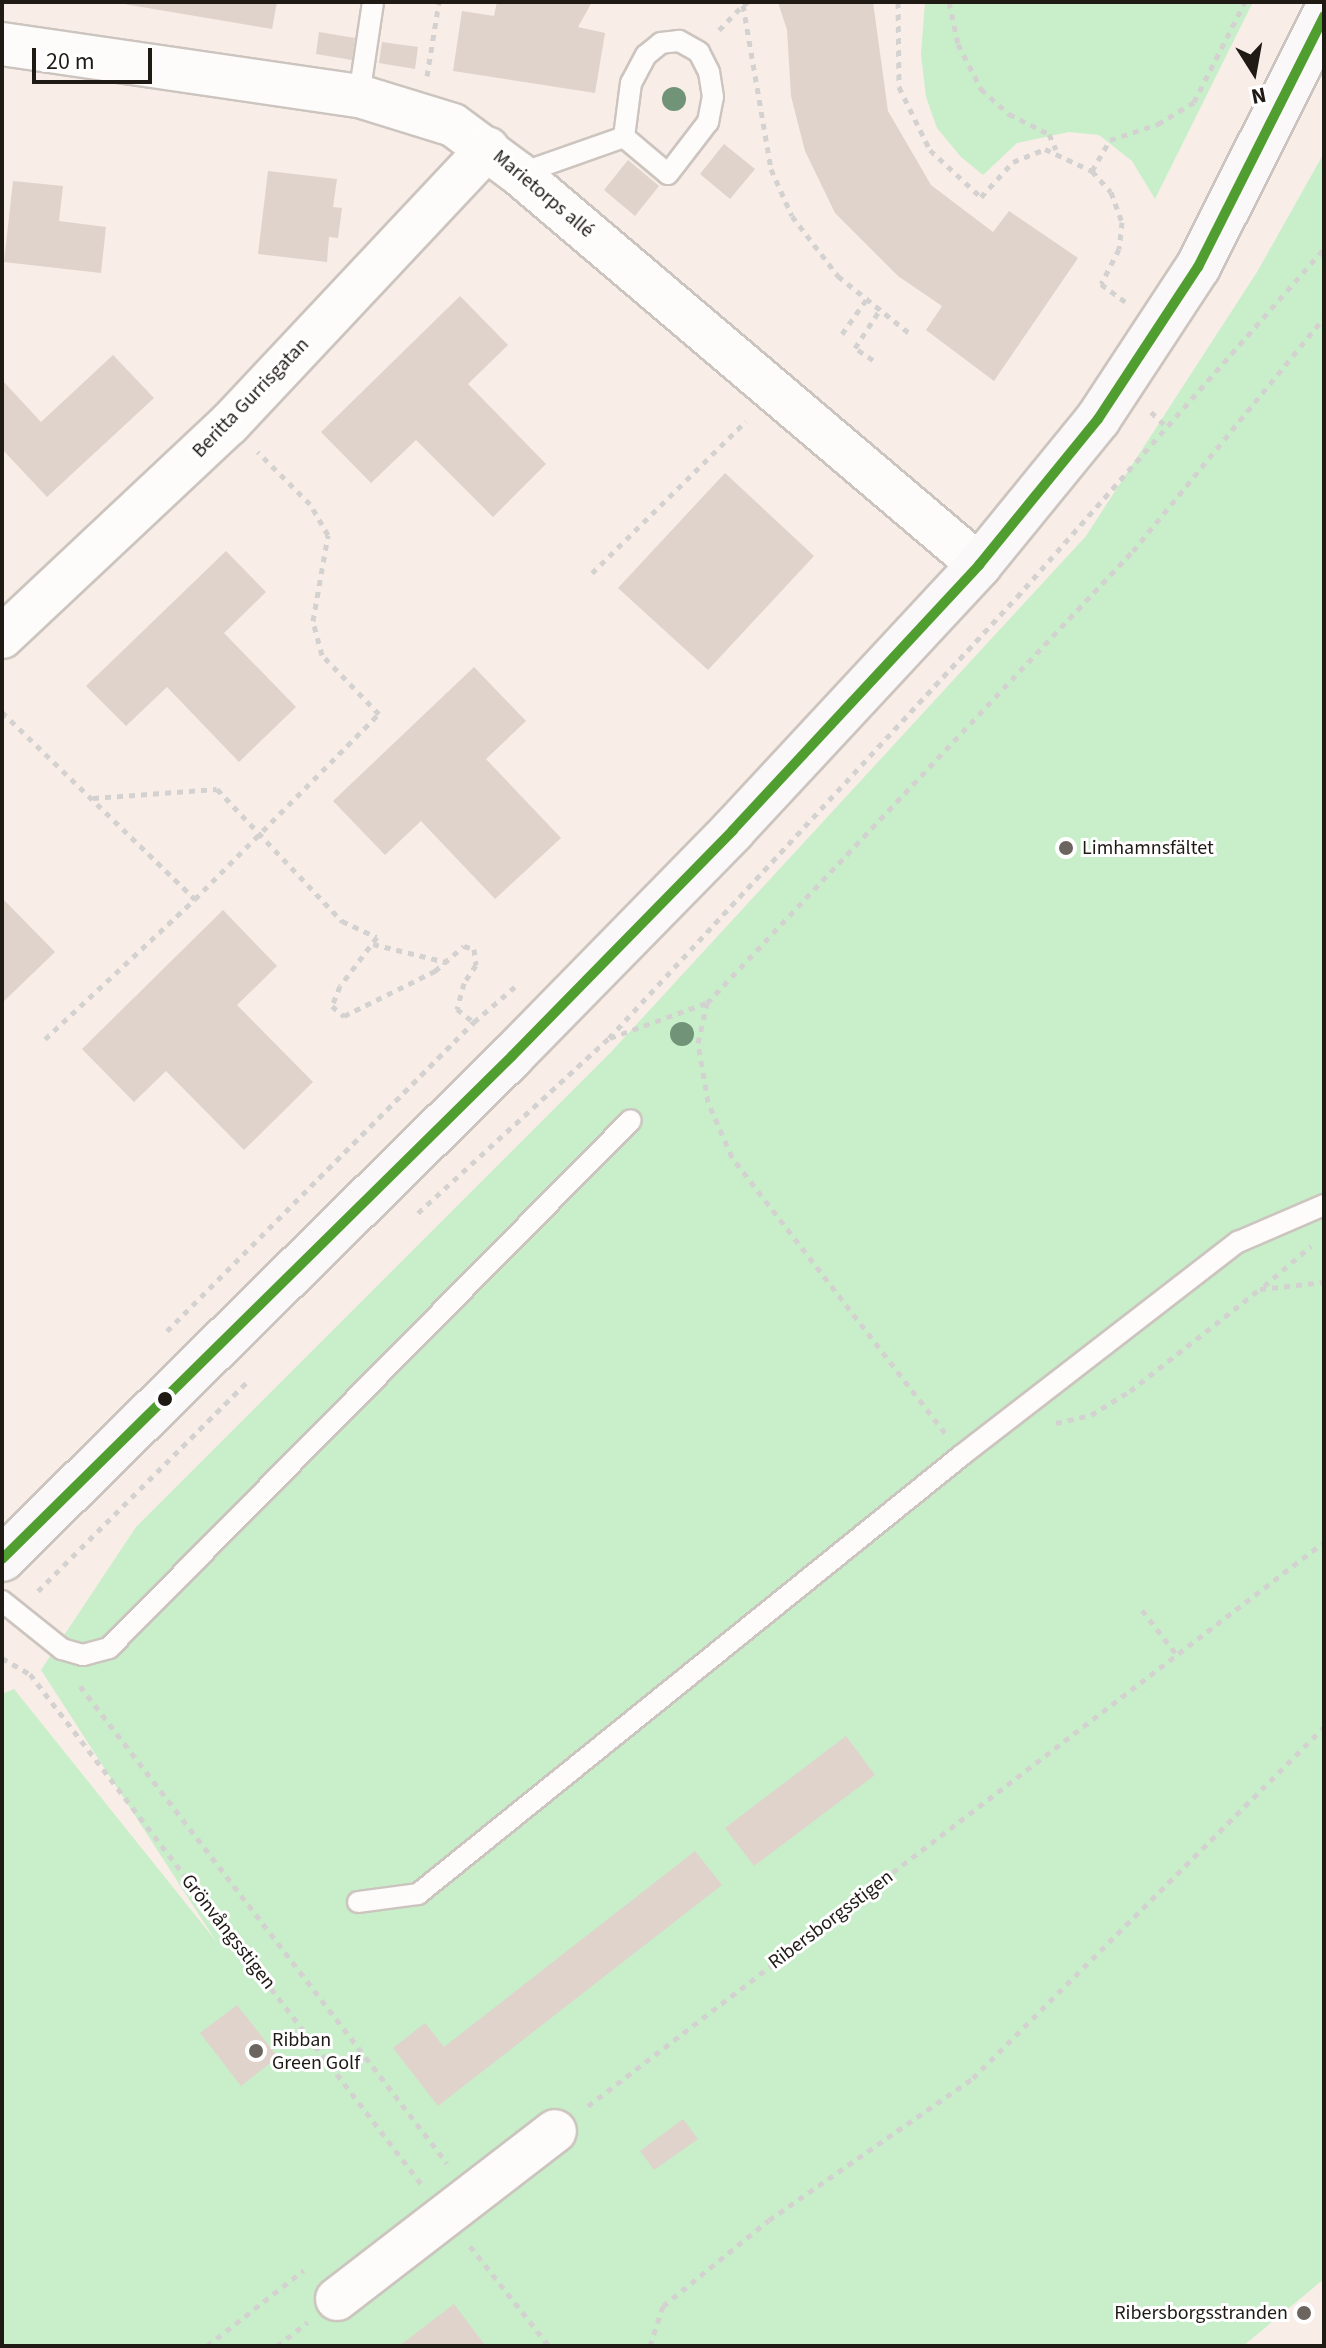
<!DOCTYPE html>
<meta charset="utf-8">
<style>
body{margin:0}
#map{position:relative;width:1326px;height:2348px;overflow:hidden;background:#f8ede7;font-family:"Source Sans 3",sans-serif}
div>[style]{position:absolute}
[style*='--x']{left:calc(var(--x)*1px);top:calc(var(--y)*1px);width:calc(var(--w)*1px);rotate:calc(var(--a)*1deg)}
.green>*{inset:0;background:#c8efca}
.building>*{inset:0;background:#dfd3cc}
.path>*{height:5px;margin-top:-2.5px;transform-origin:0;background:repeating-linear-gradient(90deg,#d4d2d0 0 6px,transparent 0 12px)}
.roads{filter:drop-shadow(2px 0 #ccc4be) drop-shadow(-2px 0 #ccc4be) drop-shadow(0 2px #ccc4be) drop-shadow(0 -2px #ccc4be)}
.lane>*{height:20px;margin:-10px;padding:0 10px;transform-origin:10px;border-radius:10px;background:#fefcfb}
.street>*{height:42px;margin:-21px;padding:0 21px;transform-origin:21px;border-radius:21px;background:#fefcfb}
.secondary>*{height:44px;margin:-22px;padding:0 22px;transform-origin:22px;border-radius:22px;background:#faf8f8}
.bus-1>*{height:10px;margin:-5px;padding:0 5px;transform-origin:5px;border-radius:5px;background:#509e2f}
.trees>*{width:24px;height:24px;margin:-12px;border-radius:50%;background:#719378}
.dots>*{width:22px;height:22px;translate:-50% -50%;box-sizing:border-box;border:4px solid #fff;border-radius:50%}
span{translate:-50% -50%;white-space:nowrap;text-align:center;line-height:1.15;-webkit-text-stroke:6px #fff;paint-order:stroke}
.street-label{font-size:20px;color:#201a15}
.poi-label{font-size:20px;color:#201a15}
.left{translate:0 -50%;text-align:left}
.right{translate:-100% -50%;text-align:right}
.frame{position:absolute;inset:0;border:4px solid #201a15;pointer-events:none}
.north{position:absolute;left:1214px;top:32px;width:80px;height:80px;-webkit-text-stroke:6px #fff;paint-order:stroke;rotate:169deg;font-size:22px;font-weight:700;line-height:32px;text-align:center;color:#201a15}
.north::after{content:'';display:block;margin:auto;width:28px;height:36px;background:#201a15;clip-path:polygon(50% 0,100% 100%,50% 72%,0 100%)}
.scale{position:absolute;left:32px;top:48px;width:120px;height:36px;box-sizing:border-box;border:4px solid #201a15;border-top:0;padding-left:10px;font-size:24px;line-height:28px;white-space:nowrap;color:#201a15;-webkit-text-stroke:6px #fff;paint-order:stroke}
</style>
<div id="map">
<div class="green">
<div style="clip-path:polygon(925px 2px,1253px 2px,1155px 199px,1132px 161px,1099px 135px,1069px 132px,1017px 143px,983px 175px,961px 157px,937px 128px,926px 97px,921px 54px)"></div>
<div style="clip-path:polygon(1324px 153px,1324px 2279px,1243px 2346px,2px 2346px,2px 1694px,14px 1689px,216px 1941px,41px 1670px,136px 1527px,611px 1052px,1086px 536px,1257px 272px)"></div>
</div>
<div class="building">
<div style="clip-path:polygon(112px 2px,277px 2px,272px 29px)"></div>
<div style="clip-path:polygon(497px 2px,592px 2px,578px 27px,605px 33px,595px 93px,453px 71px,462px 11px,494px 16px)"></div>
<div style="clip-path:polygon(778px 2px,873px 2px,888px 111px,931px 185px,993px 232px,1009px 211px,1078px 258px,994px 381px,926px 330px,942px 306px,898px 276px,835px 213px,805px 151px,791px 96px,787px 30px)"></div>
<div style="clip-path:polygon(319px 32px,355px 38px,352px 60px,316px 54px)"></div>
<div style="clip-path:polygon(382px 42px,418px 47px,415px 69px,379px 63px)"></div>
<div style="clip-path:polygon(724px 144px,755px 169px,730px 199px,700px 174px)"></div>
<div style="clip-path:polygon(628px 160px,659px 186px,635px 216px,604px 190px)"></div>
<div style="clip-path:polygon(268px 171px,337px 179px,333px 207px,342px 208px,338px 238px,329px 237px,327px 262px,258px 254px)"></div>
<div style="clip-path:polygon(13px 181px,63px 186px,59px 221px,106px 227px,101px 273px,4px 262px)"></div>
<div style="clip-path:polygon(460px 296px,508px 345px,468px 384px,546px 464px,493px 517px,416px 440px,371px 483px,321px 432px)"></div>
<div style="clip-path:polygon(113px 355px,154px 398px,47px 497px,2px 449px,2px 380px,41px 422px)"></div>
<div style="clip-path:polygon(725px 473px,814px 556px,708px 670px,618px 588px)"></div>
<div style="clip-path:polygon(226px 551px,266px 592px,224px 633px,296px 707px,239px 762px,167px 687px,126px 726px,86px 686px)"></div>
<div style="clip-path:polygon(474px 667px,526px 721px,486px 759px,561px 838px,495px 899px,421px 821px,385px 855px,333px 801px)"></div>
<div style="clip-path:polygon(2px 898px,55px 952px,2px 1003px)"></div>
<div style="clip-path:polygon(223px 910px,277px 966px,237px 1005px,313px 1082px,244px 1150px,166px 1071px,134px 1102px,82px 1049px)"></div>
<div style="clip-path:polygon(846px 1736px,875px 1775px,754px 1866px,725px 1828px)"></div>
<div style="clip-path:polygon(695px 1851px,722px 1885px,438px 2106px,393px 2048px,425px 2023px,444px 2047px)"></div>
<div style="clip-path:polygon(237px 2005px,278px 2057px,241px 2086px,200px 2033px)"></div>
<div style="clip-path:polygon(683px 2119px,698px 2139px,654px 2170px,640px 2151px)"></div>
<div style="clip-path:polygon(454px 2304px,485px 2345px,399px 2346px)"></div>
</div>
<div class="path">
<div style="--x:748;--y:2;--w:6;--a:149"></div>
<div style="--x:743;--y:5;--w:166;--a:80.3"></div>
<div style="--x:771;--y:169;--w:51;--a:65.9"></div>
<div style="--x:792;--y:216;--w:76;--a:52.5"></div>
<div style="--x:838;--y:276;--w:96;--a:38.7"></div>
<div style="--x:898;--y:2;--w:85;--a:89.3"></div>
<div style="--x:899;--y:87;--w:70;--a:63.8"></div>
<div style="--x:930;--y:150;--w:69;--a:42.7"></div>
<div style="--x:981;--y:197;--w:47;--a:-47.6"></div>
<div style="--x:1013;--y:162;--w:35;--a:-22"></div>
<div style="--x:1045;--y:149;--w:52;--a:25.1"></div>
<div style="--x:1092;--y:171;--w:28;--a:48"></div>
<div style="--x:1111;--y:192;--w:32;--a:70"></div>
<div style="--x:1122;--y:222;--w:27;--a:96"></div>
<div style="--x:1119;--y:249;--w:39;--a:117"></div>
<div style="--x:1101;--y:284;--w:31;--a:36"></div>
<div style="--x:949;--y:2;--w:43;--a:77.9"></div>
<div style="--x:958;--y:44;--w:51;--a:62.9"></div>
<div style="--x:981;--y:89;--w:38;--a:42"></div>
<div style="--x:1009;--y:114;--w:45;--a:26.6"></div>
<div style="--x:1049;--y:134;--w:17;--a:66"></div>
<div style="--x:719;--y:30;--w:35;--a:-46"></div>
<div style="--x:427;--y:76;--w:75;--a:-80.8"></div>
<div style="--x:1092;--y:171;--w:36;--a:-60"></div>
<div style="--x:1110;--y:140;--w:51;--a:-18.4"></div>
<div style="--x:1158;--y:124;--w:42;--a:-31.4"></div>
<div style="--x:1194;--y:102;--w:112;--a:-63"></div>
<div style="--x:842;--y:334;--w:42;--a:-54.8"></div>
<div style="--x:873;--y:360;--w:22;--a:-146"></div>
<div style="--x:855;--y:348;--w:44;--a:-57"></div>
<div style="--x:1151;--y:412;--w:19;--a:43"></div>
<div style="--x:592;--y:573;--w:216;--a:-44.6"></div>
<div style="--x:2;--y:712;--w:269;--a:44.1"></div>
<div style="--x:195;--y:899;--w:261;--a:-45.2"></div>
<div style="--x:379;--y:714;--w:82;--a:-134"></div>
<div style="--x:322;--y:655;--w:35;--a:-105"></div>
<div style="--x:313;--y:621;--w:87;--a:-80.1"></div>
<div style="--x:328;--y:535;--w:36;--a:-120"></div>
<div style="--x:310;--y:504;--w:74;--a:-135"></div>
<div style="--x:93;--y:798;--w:124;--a:-4.2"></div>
<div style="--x:217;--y:789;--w:182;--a:46.6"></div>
<div style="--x:342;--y:921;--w:38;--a:25"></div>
<div style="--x:377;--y:937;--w:61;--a:127.1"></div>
<div style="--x:340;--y:986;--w:22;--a:112"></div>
<div style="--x:332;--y:1006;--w:16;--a:40"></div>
<div style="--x:344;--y:1016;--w:102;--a:-26.3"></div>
<div style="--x:435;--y:971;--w:38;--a:-41"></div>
<div style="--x:464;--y:946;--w:10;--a:17"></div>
<div style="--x:474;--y:949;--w:16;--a:83"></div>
<div style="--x:476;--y:965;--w:22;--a:124"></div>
<div style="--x:464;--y:983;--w:27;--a:105"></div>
<div style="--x:457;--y:1009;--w:23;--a:38"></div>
<div style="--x:373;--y:944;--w:75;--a:13.9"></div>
<div style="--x:610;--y:1038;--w:102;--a:-20"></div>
<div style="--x:45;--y:1039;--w:205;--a:-43"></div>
<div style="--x:418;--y:1213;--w:259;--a:-42.5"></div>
<div style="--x:609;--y:1038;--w:601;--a:-47.23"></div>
<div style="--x:1017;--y:597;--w:464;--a:-48.6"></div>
<div style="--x:1264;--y:1286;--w:62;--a:-40.4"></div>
<div style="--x:167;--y:1331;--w:436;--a:-45.2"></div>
<div style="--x:474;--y:1022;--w:58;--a:-40.8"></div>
<div style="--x:1056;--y:1423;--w:36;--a:-13"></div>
<div style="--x:1091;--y:1415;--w:46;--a:-31.6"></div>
<div style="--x:1130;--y:1391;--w:165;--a:-38.1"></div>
<div style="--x:1260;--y:1289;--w:64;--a:-6.2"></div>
<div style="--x:945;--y:1433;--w:349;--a:-127.7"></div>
<div style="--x:732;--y:1157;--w:60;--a:-113.6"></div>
<div style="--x:708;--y:1102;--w:60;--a:-99.6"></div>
<div style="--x:698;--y:1043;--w:41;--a:-77.3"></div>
<div style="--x:707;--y:1003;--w:621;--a:-46.7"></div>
<div style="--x:1133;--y:551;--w:301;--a:-50.7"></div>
<div style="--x:38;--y:1591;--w:298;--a:-45"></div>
<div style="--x:1142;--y:1610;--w:57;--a:52.1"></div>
<div style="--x:2;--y:1658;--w:32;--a:30"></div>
<div style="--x:30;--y:1674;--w:644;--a:52.51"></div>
<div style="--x:80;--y:1686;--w:602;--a:52.43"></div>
<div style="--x:588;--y:2106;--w:927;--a:-37.46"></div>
<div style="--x:470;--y:2246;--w:127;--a:51.7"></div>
<div style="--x:207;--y:2346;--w:123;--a:-38.1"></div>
<div style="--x:277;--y:2346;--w:39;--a:-38"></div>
<div style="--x:650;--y:2346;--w:42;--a:-72"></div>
<div style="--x:663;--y:2306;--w:136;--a:-39.1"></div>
<div style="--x:769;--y:2220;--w:249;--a:-34.8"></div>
<div style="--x:973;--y:2078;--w:496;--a:-45"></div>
</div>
<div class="roads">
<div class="lane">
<div style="--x:359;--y:96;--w:95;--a:-81.5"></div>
<div style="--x:519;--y:174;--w:111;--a:-19.4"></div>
<div style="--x:624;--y:137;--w:57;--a:40.1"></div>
<div style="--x:668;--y:174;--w:66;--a:-52.4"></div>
<div style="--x:708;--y:122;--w:25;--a:-79"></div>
<div style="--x:713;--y:97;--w:25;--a:-99"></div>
<div style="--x:709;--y:72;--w:22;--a:-117"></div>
<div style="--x:699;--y:52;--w:23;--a:-151"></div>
<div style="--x:679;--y:41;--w:18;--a:174"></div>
<div style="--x:661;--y:43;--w:19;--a:141"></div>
<div style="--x:646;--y:55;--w:32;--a:118"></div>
<div style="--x:631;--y:83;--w:54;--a:97.4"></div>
<div style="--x:2;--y:1601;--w:77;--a:38.7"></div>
<div style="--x:62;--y:1649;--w:22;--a:16"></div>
<div style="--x:83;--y:1655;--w:27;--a:-15"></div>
<div style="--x:109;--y:1648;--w:742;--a:-45.33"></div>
<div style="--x:358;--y:1902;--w:61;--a:-7.6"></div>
<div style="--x:418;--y:1894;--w:699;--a:-38.9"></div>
<div style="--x:962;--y:1455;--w:349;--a:-37.7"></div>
<div style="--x:1238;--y:1242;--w:94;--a:-23.3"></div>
</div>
<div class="street">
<div style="--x:2;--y:44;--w:361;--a:8.3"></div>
<div style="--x:359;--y:96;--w:98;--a:17.1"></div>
<div style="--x:453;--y:125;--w:82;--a:36.6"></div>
<div style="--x:519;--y:174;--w:604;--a:40.36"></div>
<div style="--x:2;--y:637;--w:311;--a:-43.2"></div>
<div style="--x:229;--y:424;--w:378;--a:-46.8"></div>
<div style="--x:337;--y:2299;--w:275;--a:-37.6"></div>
</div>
<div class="secondary">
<div style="--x:2;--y:1559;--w:716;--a:-44.6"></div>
<div style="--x:512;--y:1056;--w:316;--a:-45.6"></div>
<div style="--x:733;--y:830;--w:362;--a:-47.1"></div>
<div style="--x:979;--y:565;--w:188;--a:-50.8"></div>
<div style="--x:1098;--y:419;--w:182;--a:-56.7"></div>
<div style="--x:1198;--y:267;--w:281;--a:-63.3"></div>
</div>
</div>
<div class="bus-1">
<div style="--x:2;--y:1559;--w:716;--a:-44.6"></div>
<div style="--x:512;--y:1056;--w:316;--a:-45.6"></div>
<div style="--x:733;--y:830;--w:362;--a:-47.1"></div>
<div style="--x:979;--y:565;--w:188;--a:-50.8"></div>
<div style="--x:1098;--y:419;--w:182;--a:-56.7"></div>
<div style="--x:1198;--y:267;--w:281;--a:-63.3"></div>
</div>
<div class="trees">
<div style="left:674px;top:99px"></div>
<div style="left:682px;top:1034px"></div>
</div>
<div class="dots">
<div style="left:1066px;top:848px;background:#6c645e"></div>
<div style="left:165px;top:1399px;background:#201a15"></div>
<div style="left:256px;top:2051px;background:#6c645e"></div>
<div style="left:1304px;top:2313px;background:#6c645e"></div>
</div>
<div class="street-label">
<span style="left:543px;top:194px;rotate:40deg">Marietorps allé</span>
<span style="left:251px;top:398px;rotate:-46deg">Beritta Gurrisgatan</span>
<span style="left:831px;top:1920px;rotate:-37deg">Ribersborgsstigen</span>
<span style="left:228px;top:1932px;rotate:52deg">Grönvångsstigen</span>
</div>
<div class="poi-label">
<span class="left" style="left:1082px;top:848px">Limhamnsfältet</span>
<span class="left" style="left:272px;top:2052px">Ribban<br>Green Golf</span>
<span class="right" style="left:1288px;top:2313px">Ribersborgsstranden</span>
</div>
<div class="frame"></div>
<div class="north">N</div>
<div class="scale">20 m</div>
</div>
